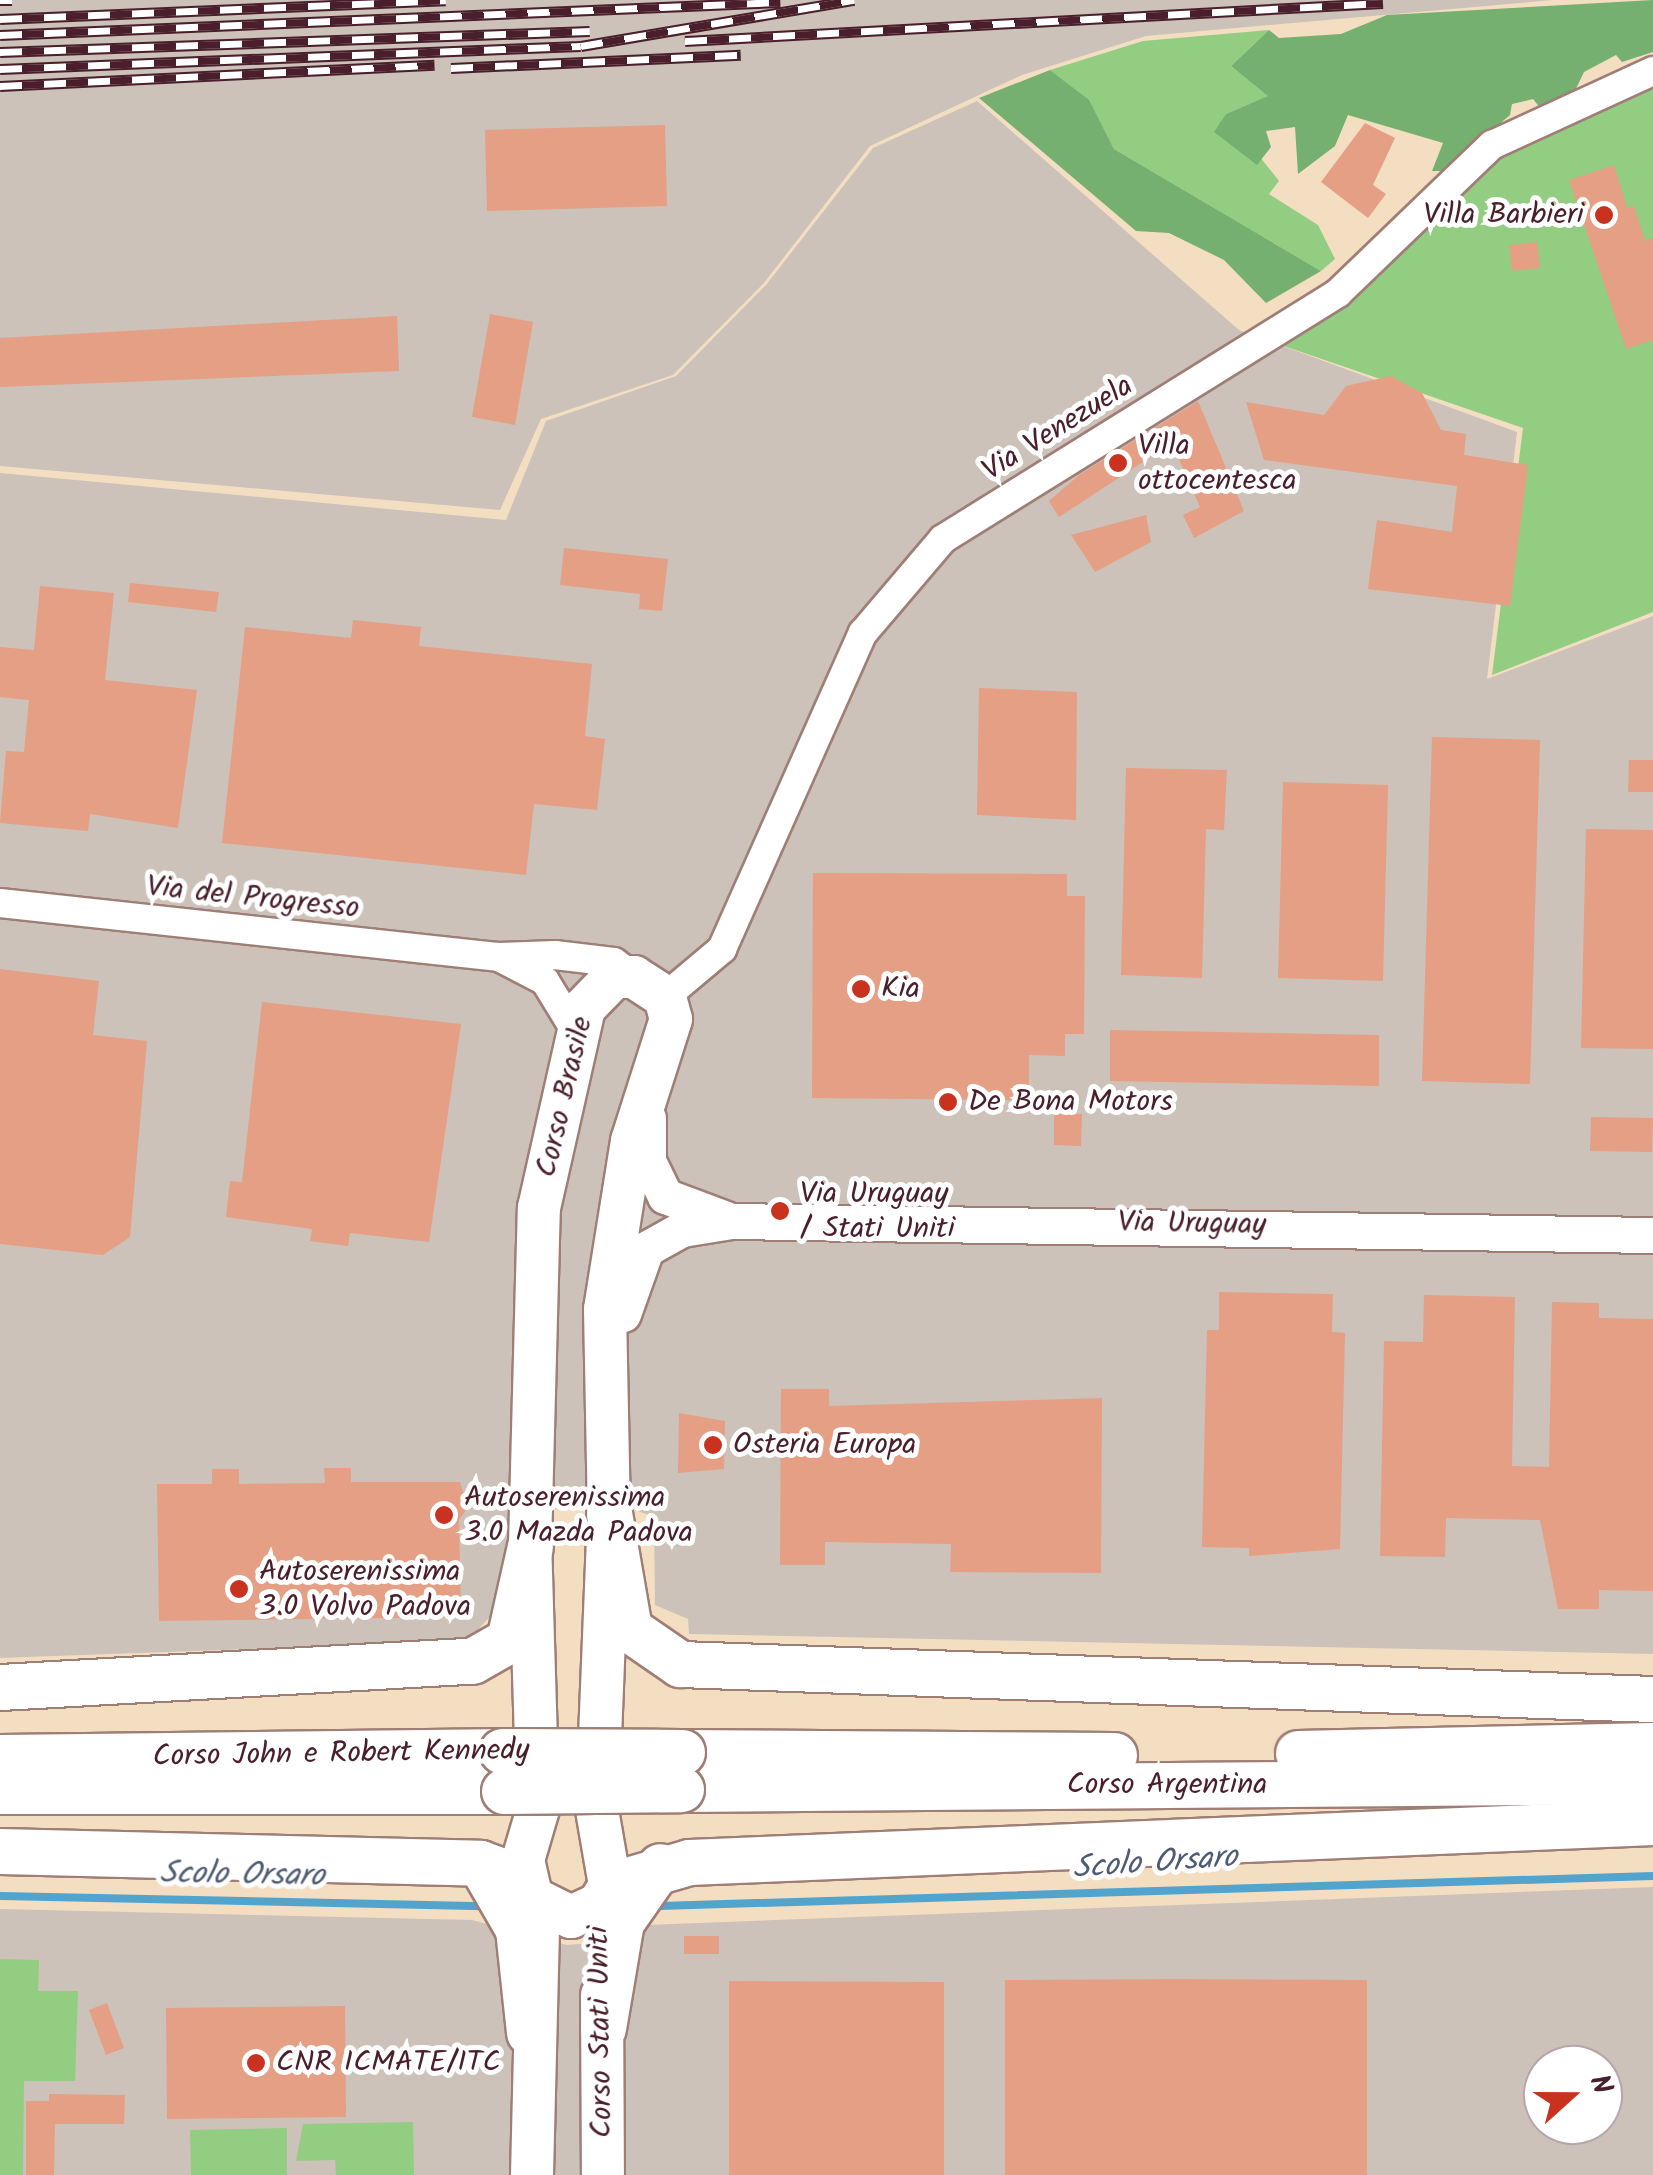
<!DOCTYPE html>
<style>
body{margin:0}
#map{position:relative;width:1653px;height:2175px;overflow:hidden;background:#f4dec2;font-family:Kalam,sans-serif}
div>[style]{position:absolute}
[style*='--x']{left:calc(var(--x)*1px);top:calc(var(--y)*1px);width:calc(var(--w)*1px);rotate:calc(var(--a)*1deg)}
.industrial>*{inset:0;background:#ccc2b9}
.green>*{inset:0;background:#92cd82}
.forest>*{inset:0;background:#75b070}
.stream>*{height:8px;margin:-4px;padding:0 4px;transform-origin:4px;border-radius:4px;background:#52a4cd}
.building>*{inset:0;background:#e49f84}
.roads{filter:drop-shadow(2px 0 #9f7e76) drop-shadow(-2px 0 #9f7e76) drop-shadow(0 2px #9f7e76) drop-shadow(0 -2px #9f7e76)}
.minor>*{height:28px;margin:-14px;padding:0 14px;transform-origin:14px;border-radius:14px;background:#fff}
.tertiary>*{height:35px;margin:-17.5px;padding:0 17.5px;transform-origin:17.5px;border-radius:17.5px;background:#fff}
.primary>*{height:42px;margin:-21px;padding:0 21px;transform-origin:21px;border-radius:21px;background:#fff}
.trunk>*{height:45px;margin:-22.5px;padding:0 22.5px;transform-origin:22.5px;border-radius:22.5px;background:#fff}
.rail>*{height:11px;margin-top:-5.5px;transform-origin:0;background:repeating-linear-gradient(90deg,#fff 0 22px,#4a1f2b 0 44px);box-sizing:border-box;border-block:2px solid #4a1f2b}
.bridges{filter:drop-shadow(2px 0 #9f7e76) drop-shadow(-2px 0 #9f7e76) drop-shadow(0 2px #9f7e76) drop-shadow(0 -2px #9f7e76)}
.trunk-bridge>*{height:45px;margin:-22.5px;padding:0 22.5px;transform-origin:22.5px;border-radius:22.5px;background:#fff}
.dots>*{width:28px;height:28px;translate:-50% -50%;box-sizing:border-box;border:5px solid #fff;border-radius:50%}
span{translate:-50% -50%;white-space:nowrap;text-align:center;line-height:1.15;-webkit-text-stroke:10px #fff;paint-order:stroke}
.poi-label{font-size:30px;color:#4a1f2b}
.right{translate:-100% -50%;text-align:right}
.left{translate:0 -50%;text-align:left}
.street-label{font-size:30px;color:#4a1f2b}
.water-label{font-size:32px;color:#4e5b74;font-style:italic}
.north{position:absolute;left:1523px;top:2045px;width:100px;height:100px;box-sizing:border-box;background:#fff;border:2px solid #b7a5aa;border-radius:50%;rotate:69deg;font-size:28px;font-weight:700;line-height:40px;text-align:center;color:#4a1f2b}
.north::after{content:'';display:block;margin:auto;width:35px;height:45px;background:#c8321e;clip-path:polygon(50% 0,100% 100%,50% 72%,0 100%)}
</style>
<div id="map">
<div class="industrial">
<div style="clip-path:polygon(0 0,1553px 0,1146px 36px,1022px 75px,870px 146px,764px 283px,673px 375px,541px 419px,500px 510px,0 466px)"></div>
<div style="clip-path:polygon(977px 101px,1239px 330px,1517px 432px,1487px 679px,1653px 616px,1653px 1654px,689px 1634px,688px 1619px,655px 1605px,654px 1517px,630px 1508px,512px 1510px,509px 1595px,468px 1641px,0 1658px,0 473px,506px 520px,546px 421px,676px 376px,766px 285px,873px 148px)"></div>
<div style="clip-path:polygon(evenodd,1653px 1887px,1653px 2175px,0 2175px,0 1909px,472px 1920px,567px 1945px,642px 1939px,646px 1925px,1653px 1887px,1543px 2065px,1603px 2065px,1603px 2125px,1543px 2125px,1543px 2065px)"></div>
</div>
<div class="green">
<div style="clip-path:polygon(1269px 30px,1231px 66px,1269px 96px,1226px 114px,1279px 181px,1269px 194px,1318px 225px,1335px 259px,1321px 271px,1114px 149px,1089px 101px,1050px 70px,1143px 41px)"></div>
<div style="clip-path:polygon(1653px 84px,1653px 612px,1492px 675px,1523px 428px,1278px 344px,1347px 299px,1489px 163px,1541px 130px)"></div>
<div style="clip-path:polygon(0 1959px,39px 1960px,38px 1991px,78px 1991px,75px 2081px,24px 2081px,23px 2175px,0 2175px)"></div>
<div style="clip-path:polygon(413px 2122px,414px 2175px,336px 2175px,335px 2160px,296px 2161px,303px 2124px)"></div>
<div style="clip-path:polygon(287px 2128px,287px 2175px,191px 2175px,190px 2130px)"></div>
</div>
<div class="forest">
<div style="clip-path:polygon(1653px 0,1653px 52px,1622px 62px,1616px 55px,1584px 72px,1573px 95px,1541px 109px,1533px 99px,1512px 104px,1510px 115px,1444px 171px,1432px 171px,1443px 143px,1348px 115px,1335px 146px,1298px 174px,1295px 127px,1266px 131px,1271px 147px,1257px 165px,1214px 132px,1226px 114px,1268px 96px,1231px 66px,1269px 30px,1279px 38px,1341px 34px,1387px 15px)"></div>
<div style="clip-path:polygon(1050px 70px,1089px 100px,1114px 149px,1321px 271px,1266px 303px,1224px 260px,1169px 233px,1136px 231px,979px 98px)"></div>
</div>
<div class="stream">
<div style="--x:0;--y:1896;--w:484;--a:1.2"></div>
<div style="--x:660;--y:1906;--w:993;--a:-1.73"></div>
</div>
<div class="building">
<div style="clip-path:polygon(1365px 123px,1395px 138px,1373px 185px,1386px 194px,1368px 218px,1321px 182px)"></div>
<div style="clip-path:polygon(665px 125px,667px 206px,487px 211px,485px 130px)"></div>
<div style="clip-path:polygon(1614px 165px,1627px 208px,1634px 206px,1645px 241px,1653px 238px,1653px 340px,1626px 349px,1569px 180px)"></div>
<div style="clip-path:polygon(1537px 242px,1540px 268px,1512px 271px,1509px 245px)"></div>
<div style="clip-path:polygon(490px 314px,533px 322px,515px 425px,472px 417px)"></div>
<div style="clip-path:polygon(397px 316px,399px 371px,0 387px,0 338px)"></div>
<div style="clip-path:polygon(1391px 376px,1422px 393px,1441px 430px,1466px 434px,1464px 455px,1528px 465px,1510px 606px,1368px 589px,1377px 520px,1452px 532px,1457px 486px,1264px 460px,1246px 402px,1324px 415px,1346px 386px)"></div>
<div style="clip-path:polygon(1198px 401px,1244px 511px,1194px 538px,1183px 515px,1200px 507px,1172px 443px,1059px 517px,1049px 501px,1079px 475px)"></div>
<div style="clip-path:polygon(1146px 515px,1151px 542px,1095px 572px,1071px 535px)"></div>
<div style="clip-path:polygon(564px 548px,668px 559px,662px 611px,639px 609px,640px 594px,560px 585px)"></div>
<div style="clip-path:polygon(130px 583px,219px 592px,216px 612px,128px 602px)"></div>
<div style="clip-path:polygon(40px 586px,114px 593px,105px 680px,197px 690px,178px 828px,90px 814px,88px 831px,0 823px,6px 751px,24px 752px,29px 700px,0 697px,0 647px,34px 650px)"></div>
<div style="clip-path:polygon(353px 620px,421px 627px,419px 646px,592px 664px,585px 736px,605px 739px,597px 810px,534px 804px,526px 875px,222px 843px,245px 627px,351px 638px)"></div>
<div style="clip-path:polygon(979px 688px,1077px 692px,1076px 820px,977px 815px)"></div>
<div style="clip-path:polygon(1432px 737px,1540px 740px,1530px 1084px,1422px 1081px)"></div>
<div style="clip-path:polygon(1629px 760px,1653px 760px,1653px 792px,1628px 792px)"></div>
<div style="clip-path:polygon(1126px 768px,1227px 770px,1224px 830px,1206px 829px,1202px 978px,1121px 975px)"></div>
<div style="clip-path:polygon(1283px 782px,1388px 785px,1383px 981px,1278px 978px)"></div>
<div style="clip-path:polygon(1586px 829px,1653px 830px,1653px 1049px,1581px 1048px)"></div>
<div style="clip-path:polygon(813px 873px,1067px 874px,1067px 896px,1085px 896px,1084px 1034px,1065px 1034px,1065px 1056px,1029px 1055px,1029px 1100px,812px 1098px)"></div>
<div style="clip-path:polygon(0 969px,99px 981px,93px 1035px,147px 1041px,130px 1237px,103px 1255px,0 1244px)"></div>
<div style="clip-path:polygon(262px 1002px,461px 1024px,429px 1242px,350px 1233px,348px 1246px,310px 1241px,312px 1229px,226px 1217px,230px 1181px,242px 1182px)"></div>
<div style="clip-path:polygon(1110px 1030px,1379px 1035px,1379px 1086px,1110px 1081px)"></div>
<div style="clip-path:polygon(1054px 1114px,1082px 1114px,1081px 1146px,1054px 1145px)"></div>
<div style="clip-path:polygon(1591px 1117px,1653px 1118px,1652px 1152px,1590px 1151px)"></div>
<div style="clip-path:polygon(1219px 1292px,1333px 1294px,1332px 1332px,1345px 1333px,1340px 1549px,1249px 1556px,1249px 1548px,1202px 1547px,1207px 1330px,1219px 1330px)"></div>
<div style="clip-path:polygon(1424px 1295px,1515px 1297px,1512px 1466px,1549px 1467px,1552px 1302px,1599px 1303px,1599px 1318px,1653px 1319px,1653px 1591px,1599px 1590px,1599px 1609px,1558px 1609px,1540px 1520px,1446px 1518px,1445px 1557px,1380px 1556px,1384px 1341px,1423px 1342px)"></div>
<div style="clip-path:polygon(781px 1389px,829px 1389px,829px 1406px,1102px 1398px,1101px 1573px,950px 1572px,951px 1544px,825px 1542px,825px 1565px,780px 1565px)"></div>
<div style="clip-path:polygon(679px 1413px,725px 1421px,724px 1469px,678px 1473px)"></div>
<div style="clip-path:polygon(324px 1468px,351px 1468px,351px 1482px,460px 1482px,468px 1507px,459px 1520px,461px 1617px,159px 1621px,157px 1484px,212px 1484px,212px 1469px,239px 1469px,239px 1484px,325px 1483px)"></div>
<div style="clip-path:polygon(684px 1936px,719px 1936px,719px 1954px,684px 1954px)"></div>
<div style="clip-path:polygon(1175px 1979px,1367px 1980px,1367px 2175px,1005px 2175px,1005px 1980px)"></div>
<div style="clip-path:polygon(729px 1981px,944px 1982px,944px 2175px,729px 2175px)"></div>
<div style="clip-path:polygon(107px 2003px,124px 2048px,106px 2055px,89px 2010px)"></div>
<div style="clip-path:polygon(345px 2006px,346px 2117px,167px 2119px,166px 2008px)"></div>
<div style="clip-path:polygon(49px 2094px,125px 2095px,124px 2124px,55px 2124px,54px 2175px,26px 2175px,26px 2101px,49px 2101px)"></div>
</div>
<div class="roads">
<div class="minor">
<div style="--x:0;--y:903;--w:502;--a:6.18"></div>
<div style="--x:499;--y:957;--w:56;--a:-2"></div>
<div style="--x:555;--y:955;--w:59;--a:6.8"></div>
<div style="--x:614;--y:962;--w:21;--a:37"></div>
<div style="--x:501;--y:958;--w:50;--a:27.6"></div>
<div style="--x:545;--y:981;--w:57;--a:58.5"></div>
<div style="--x:665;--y:997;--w:75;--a:-40.1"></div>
<div style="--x:722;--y:949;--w:346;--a:-66"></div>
<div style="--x:863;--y:633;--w:123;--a:-49.6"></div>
<div style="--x:943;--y:539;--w:465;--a:-31.9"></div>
<div style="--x:1338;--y:293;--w:214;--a:-43.9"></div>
<div style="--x:1492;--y:145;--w:177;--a:-24.7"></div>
</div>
<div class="tertiary">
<div style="--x:648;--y:1118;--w:43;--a:90"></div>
<div style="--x:648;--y:1161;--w:39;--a:64"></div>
<div style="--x:665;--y:1196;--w:65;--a:20.7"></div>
<div style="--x:623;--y:1314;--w:69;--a:-70.5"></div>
<div style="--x:646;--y:1249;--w:41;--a:-29.1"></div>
<div style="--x:682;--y:1229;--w:50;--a:-9.3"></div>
<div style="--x:731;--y:1221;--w:922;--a:0.87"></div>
</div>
<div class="primary">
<div style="--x:602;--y:1995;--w:180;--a:89.7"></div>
<div style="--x:532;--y:2175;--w:249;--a:-88.6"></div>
<div style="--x:538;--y:1926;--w:68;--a:-102.8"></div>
<div style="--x:523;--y:1860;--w:53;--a:-73.6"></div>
<div style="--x:538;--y:1809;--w:263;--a:-91.7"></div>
<div style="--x:530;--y:1546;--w:338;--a:-88.5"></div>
<div style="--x:539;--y:1208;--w:205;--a:-77.3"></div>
<div style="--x:584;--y:1008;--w:43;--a:-45.9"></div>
<div style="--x:614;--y:977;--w:20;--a:0"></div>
<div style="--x:634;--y:977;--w:37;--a:33"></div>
<div style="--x:665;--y:997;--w:23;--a:75"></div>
<div style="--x:671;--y:1019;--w:128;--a:107.7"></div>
<div style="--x:632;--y:1141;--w:170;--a:99.1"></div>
<div style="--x:605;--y:1309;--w:204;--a:88.9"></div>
<div style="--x:609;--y:1513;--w:297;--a:92.3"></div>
<div style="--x:597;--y:1810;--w:76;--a:80.2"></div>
<div style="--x:610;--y:1885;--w:22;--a:120"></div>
<div style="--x:599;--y:1904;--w:31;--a:155"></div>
<div style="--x:571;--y:1917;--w:42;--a:-153.4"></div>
</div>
<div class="trunk">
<div style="--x:609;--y:1513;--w:118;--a:80.2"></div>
<div style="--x:629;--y:1629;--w:62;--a:34.5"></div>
<div style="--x:680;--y:1664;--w:974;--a:2.06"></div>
<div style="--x:0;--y:1687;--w:473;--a:-3.2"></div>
<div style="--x:472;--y:1661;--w:43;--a:-29.6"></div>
<div style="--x:509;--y:1640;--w:96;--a:-77.4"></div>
<div style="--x:682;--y:1752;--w:432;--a:0.4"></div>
<div style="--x:1298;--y:1753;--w:355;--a:-1.3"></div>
<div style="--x:0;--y:1757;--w:502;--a:-0.68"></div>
<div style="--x:681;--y:1789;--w:972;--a:-0.47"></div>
<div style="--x:0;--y:1791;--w:504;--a:0"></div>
<div style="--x:0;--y:1851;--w:480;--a:1.4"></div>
<div style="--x:480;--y:1863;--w:47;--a:20"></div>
<div style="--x:480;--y:1863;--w:76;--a:60.1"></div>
<div style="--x:518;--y:1929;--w:104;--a:83.9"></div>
<div style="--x:610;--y:1885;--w:82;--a:-16.2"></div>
<div style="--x:689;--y:1862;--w:965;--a:-2.38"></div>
<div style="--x:603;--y:2028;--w:108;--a:-80.4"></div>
<div style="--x:621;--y:1922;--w:68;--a:-55.1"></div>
</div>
</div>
<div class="rail">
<div style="--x:0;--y:0;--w:12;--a:0"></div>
<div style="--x:0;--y:19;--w:446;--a:-2.4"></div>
<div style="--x:0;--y:35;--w:781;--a:-2.42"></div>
<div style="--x:685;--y:41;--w:699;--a:-3.12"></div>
<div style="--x:0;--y:52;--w:590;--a:-2.04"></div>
<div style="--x:451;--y:68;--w:290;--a:-2.6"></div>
<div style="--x:0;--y:69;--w:581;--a:-2.27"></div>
<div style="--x:581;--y:46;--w:277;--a:-9.6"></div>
<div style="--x:0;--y:86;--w:435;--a:-2.8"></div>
</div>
<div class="bridges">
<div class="trunk-bridge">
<div style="--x:502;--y:1751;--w:180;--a:0.3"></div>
<div style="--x:504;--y:1791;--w:177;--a:-0.6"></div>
</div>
</div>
<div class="dots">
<div style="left:1604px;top:215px;background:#c8321e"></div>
<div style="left:1118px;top:463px;background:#c8321e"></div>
<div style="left:861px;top:989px;background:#c8321e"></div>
<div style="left:948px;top:1102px;background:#c8321e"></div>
<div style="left:780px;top:1211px;background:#c8321e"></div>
<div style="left:713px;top:1445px;background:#c8321e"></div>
<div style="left:444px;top:1515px;background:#c8321e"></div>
<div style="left:239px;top:1589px;background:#c8321e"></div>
<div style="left:256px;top:2063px;background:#c8321e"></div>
</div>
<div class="poi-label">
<span class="right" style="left:1584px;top:215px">Villa Barbieri</span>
<span class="left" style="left:1138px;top:463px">Villa<br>ottocentesca</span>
<span class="left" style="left:881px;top:989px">Kia</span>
<span class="left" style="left:968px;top:1102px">De Bona Motors</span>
<span class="left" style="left:800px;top:1211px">Via Uruguay<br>/ Stati Uniti</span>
<span class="left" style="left:733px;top:1445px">Osteria Europa</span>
<span class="left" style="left:464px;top:1515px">Autoserenissima<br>3.0 Mazda Padova</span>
<span class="left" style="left:259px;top:1589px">Autoserenissima<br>3.0 Volvo Padova</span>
<span class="left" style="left:276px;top:2063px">CNR ICMATE/ITC</span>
</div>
<div class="street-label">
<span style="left:1058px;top:429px;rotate:-32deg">Via Venezuela</span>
<span style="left:253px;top:898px;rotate:6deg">Via del Progresso</span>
<span style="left:565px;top:1097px;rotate:-77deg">Corso Brasile</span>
<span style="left:1192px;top:1224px;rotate:1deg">Via Uruguay</span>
<span style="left:341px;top:1754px;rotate:-1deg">Corso John e Robert Kennedy</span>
<span style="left:1167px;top:1785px">Corso Argentina</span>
<span style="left:601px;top:2032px;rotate:-91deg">Corso Stati Uniti</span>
</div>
<div class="water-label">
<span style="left:1155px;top:1864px;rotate:-4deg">Scolo Orsaro</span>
<span style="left:242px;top:1876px;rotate:1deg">Scolo Orsaro</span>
</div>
<div class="north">N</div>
</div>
